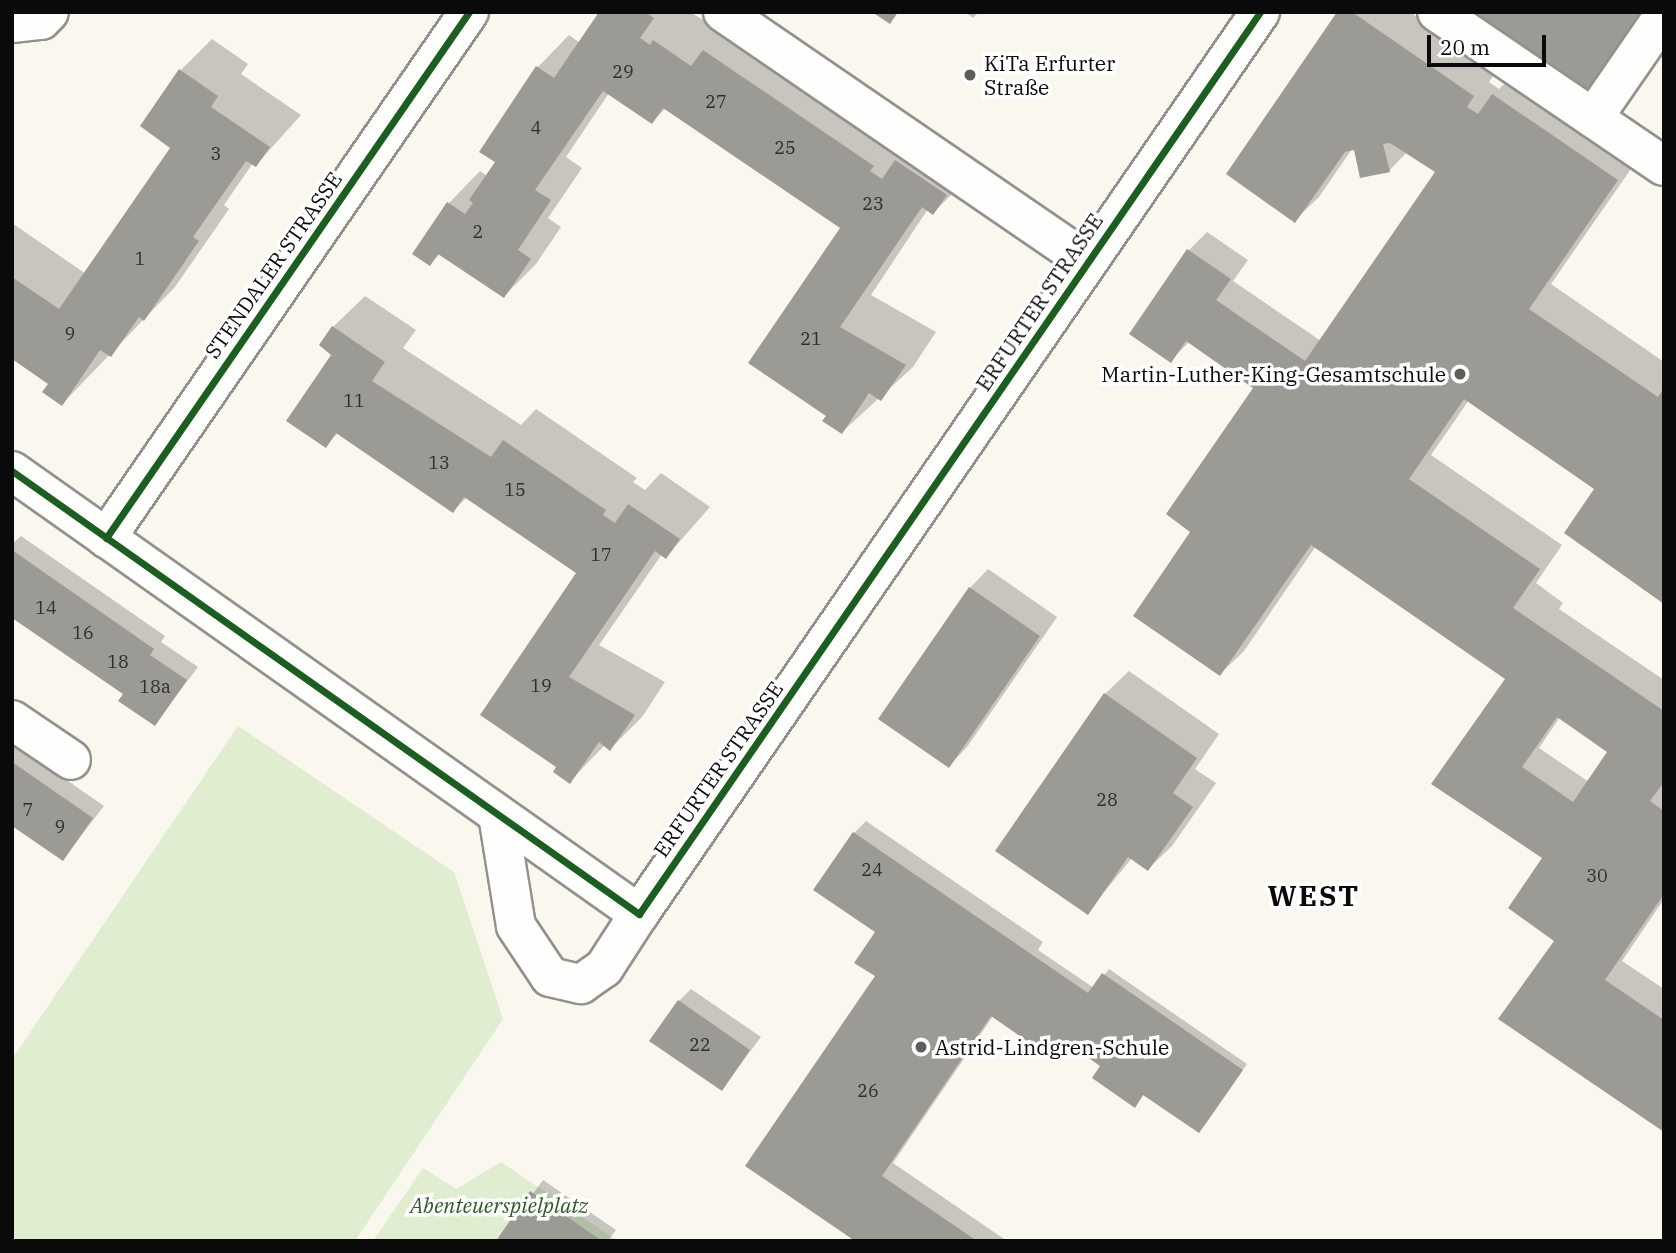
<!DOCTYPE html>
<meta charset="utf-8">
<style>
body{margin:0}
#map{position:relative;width:1676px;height:1253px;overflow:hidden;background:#f9f7ee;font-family:"IBM Plex Serif",serif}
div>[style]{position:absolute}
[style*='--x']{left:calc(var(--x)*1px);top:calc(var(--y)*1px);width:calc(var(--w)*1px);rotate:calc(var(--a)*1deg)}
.green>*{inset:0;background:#e1edd0}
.shadow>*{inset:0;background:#0003}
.building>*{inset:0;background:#9c9a94}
.roads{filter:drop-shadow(2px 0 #92918d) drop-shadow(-2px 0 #92918d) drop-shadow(0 2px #92918d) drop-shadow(0 -2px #92918d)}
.minor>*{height:38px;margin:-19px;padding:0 19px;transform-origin:19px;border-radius:19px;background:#fefefc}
.cycleway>*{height:7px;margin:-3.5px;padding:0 3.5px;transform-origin:3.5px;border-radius:3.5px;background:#1b5e20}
.dots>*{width:19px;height:19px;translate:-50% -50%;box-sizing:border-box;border:4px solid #fff;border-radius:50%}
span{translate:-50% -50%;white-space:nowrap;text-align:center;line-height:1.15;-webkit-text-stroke:7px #fff;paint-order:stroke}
.number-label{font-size:18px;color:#2e2e2c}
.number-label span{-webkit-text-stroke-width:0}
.poi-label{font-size:21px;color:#0a0a0a}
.left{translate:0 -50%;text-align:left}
.right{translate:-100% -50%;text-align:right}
.street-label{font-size:21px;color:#0a0a0a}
.park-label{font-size:21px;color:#2d5b22;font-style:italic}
.district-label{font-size:28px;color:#0a0a0a;font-weight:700;letter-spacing:2px}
.frame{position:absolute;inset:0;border:14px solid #0a0a0a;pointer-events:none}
.scale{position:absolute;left:1427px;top:35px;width:119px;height:32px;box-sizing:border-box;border:4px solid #0a0a0a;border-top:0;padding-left:9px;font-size:21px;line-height:24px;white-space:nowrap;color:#0a0a0a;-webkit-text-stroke:5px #fff;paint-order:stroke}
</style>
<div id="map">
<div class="green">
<div style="clip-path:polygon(238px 726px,454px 872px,503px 1019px,355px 1241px,12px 1241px,12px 1059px)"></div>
<div style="clip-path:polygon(501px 1162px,618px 1241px,373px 1241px,423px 1168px,456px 1189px)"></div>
</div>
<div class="shadow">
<div style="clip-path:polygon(601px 12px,690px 12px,965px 181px,933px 213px,928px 209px,871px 295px,936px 332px,913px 367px,842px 432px,828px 415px,843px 227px,666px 108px,652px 122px,609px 93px,566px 157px,582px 168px,548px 218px,561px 227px,536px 264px,504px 296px,441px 253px,430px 264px,449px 203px,480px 171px,487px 176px,497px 162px,481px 151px,538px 67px,569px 35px,580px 43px)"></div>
<div style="clip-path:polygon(965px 12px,979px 12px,973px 18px)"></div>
<div style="clip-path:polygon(evenodd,1339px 12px,1410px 12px,1496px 72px,1489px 82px,1499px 89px,1517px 71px,1640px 156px,1551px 284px,1664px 362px,1664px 601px,1596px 488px,1469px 400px,1431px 455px,1562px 545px,1536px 583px,1563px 603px,1559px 609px,1664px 680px,1664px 899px,1622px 961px,1664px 989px,1664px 1130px,1556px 940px,1544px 858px,1433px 784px,1507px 678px,1316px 546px,1244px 651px,1220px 674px,1193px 531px,1256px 388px,1189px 342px,1170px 361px,1131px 333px,1189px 250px,1207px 232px,1248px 260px,1233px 281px,1321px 341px,1438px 172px,1407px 152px,1389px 171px,1352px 149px,1319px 197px,1295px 220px,1339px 12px,1560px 717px,1610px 751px,1589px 782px,1539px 748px,1560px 717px)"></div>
<div style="clip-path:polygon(212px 39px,248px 64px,241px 74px,301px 115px,256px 165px,253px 163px,224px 205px,229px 209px,175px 287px,62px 404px,50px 383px,12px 357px,12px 223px,86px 274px,173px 147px,181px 70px)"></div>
<div style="clip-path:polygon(365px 296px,416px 330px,403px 348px,521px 425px,536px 409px,637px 478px,633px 482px,645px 490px,661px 473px,710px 507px,666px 557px,662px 554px,599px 645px,665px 682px,642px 717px,610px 749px,605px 745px,570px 781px,558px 766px,579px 573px,467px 497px,453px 511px,338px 433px,326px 445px,333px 327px)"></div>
<div style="clip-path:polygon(21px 536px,165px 636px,161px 642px,198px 667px,155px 724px,125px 694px,12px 616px,12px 544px)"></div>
<div style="clip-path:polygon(988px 569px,1057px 617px,967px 747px,949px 766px,880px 719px,970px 588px)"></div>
<div style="clip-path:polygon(1129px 671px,1219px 734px,1195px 769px,1216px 783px,1172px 846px,1148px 869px,1132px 858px,1087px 913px,1105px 694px)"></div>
<div style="clip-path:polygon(12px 742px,104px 806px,63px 859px,12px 824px)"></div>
<div style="clip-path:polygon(866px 821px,1043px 942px,1038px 950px,1094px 988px,1109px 969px,1247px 1064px,1205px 1125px,1199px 1131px,1144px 1094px,1140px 1100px,1103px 1065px,1067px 1041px,993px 1016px,893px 1163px,1007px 1241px,858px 1241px,877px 976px,877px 931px,854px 833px)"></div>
<div style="clip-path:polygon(691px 989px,761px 1037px,722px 1089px,679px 1001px)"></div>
<div style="clip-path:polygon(543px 1180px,616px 1230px,608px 1241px,498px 1241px)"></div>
</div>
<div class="building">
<div style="clip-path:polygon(599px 12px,645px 12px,654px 18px,640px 38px,650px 45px,653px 40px,691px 66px,703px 50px,874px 166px,870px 171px,882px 179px,895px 160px,947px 195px,933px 215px,922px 207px,840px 327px,906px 365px,881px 401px,869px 393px,842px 434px,822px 421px,826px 416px,748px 363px,840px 228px,663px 108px,652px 124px,603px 91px,535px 190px,551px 200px,518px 250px,531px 259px,504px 298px,438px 254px,430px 266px,412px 254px,447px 202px,465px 214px,473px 203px,469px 200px,495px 162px,479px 152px,536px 66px,554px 78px)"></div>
<div style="clip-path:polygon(872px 12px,898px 12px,890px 24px)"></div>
<div style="clip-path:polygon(evenodd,1337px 12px,1352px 12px,1474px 96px,1467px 107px,1478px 114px,1492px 94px,1618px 180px,1529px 309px,1658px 397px,1664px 388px,1664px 604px,1564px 533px,1594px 489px,1464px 399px,1409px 479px,1540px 569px,1513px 608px,1664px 711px,1664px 782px,1650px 801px,1664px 811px,1664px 894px,1605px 980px,1664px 1020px,1664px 1132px,1498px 1019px,1554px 941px,1508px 908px,1542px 858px,1431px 784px,1505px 679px,1311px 545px,1220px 676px,1133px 616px,1190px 532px,1166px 514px,1253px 388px,1186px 341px,1171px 363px,1129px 334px,1187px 249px,1231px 279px,1216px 300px,1305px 361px,1435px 172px,1390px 143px,1383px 144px,1390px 172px,1360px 178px,1354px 150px,1345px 152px,1295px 223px,1226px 174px,1337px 12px,1557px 717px,1607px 752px,1573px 802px,1522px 767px,1557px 717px)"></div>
<div style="clip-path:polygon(1473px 12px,1647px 12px,1592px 94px)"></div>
<div style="clip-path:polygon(179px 69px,218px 96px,211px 107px,270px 147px,256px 167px,246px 161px,193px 237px,199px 241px,144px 321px,139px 317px,111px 357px,100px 350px,62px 406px,42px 392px,48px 384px,12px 359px,12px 277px,59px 309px,170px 148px,140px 126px)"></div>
<div style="clip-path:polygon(332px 326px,385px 362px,372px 381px,491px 457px,503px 440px,606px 510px,603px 515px,615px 523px,628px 504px,680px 539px,666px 559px,655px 551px,569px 677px,635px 715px,610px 751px,599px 742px,570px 784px,553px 772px,556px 767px,480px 715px,576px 573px,464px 497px,453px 513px,336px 433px,326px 448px,286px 421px,331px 355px,319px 345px)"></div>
<div style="clip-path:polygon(12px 550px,154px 649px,150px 655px,187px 680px,155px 726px,118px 701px,123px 694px,12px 618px)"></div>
<div style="clip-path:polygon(969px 587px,1040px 636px,949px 768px,878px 719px)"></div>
<div style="clip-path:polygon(1104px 693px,1197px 758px,1173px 793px,1193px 807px,1148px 871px,1128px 857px,1088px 915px,995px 851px)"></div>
<div style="clip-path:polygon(12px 762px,93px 818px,63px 861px,12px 826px)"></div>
<div style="clip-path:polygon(853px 832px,1088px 993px,1102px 973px,1243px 1070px,1199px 1133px,1143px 1095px,1135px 1108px,1092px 1078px,1100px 1066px,1066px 1042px,1054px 1060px,991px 1016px,882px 1176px,977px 1241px,855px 1241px,745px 1166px,875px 976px,854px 963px,875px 932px,813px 890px)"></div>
<div style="clip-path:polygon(678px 1000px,750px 1050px,722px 1091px,649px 1041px)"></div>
<div style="clip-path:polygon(530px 1191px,602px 1241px,496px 1241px)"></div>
</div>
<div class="roads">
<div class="minor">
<div style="--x:723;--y:12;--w:442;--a:34.4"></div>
<div style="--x:1437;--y:12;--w:274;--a:34.2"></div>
<div style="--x:12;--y:23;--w:29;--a:-6"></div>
<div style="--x:41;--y:20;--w:11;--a:-45"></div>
<div style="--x:1593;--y:118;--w:125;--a:-55.4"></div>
<div style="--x:12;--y:471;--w:768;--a:35.24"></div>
<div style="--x:639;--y:914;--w:1095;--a:-55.45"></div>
<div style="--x:106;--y:538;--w:639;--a:-55.39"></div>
<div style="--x:12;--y:720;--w:71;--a:34.1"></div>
<div style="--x:498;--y:815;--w:112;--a:80.8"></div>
<div style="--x:516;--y:926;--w:61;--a:56.3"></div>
<div style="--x:550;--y:977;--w:32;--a:13"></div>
<div style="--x:581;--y:984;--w:28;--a:-35"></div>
<div style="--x:604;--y:968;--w:64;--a:-57.1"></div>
</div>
</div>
<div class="cycleway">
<div style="--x:12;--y:471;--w:768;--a:35.24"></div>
<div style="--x:639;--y:914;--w:1095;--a:-55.45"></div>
<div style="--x:106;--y:538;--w:639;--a:-55.39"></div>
</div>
<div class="dots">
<div style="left:970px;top:75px;background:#5e5d5a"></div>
<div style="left:1460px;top:374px;background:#5e5d5a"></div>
<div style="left:921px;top:1047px;background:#5e5d5a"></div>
</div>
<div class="number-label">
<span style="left:623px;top:72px">29</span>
<span style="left:716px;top:102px">27</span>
<span style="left:536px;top:128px">4</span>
<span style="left:785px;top:148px">25</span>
<span style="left:216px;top:154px">3</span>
<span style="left:873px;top:204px">23</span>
<span style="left:478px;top:232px">2</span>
<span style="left:140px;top:259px">1</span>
<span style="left:70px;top:334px">9</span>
<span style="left:811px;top:339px">21</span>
<span style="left:354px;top:401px">11</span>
<span style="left:439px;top:463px">13</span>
<span style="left:515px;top:490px">15</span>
<span style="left:601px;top:555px">17</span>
<span style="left:46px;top:608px">14</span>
<span style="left:83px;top:633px">16</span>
<span style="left:118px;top:662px">18</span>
<span style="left:541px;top:686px">19</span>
<span style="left:155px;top:687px">18a</span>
<span style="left:1107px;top:800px">28</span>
<span style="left:28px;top:810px">7</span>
<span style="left:60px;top:827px">9</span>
<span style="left:872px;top:870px">24</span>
<span style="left:1597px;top:876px">30</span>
<span style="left:700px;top:1045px">22</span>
<span style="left:868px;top:1091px">26</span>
</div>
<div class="poi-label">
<span class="left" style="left:984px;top:75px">KiTa Erfurter<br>Straße</span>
<span class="right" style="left:1446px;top:374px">Martin-Luther-King-Gesamtschule</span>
<span class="left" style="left:935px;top:1047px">Astrid-Lindgren-Schule</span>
</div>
<div class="street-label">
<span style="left:273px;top:265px;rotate:-55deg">STENDALER STRASSE</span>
<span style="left:1039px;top:302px;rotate:-56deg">ERFURTER STRASSE</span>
<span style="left:718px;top:769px;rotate:-55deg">ERFURTER STRASSE</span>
</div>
<div class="park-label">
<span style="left:499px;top:1205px">Abenteuerspielplatz</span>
</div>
<div class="district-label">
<span style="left:1314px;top:896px">WEST</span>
</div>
<div class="frame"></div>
<div class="scale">20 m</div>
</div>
